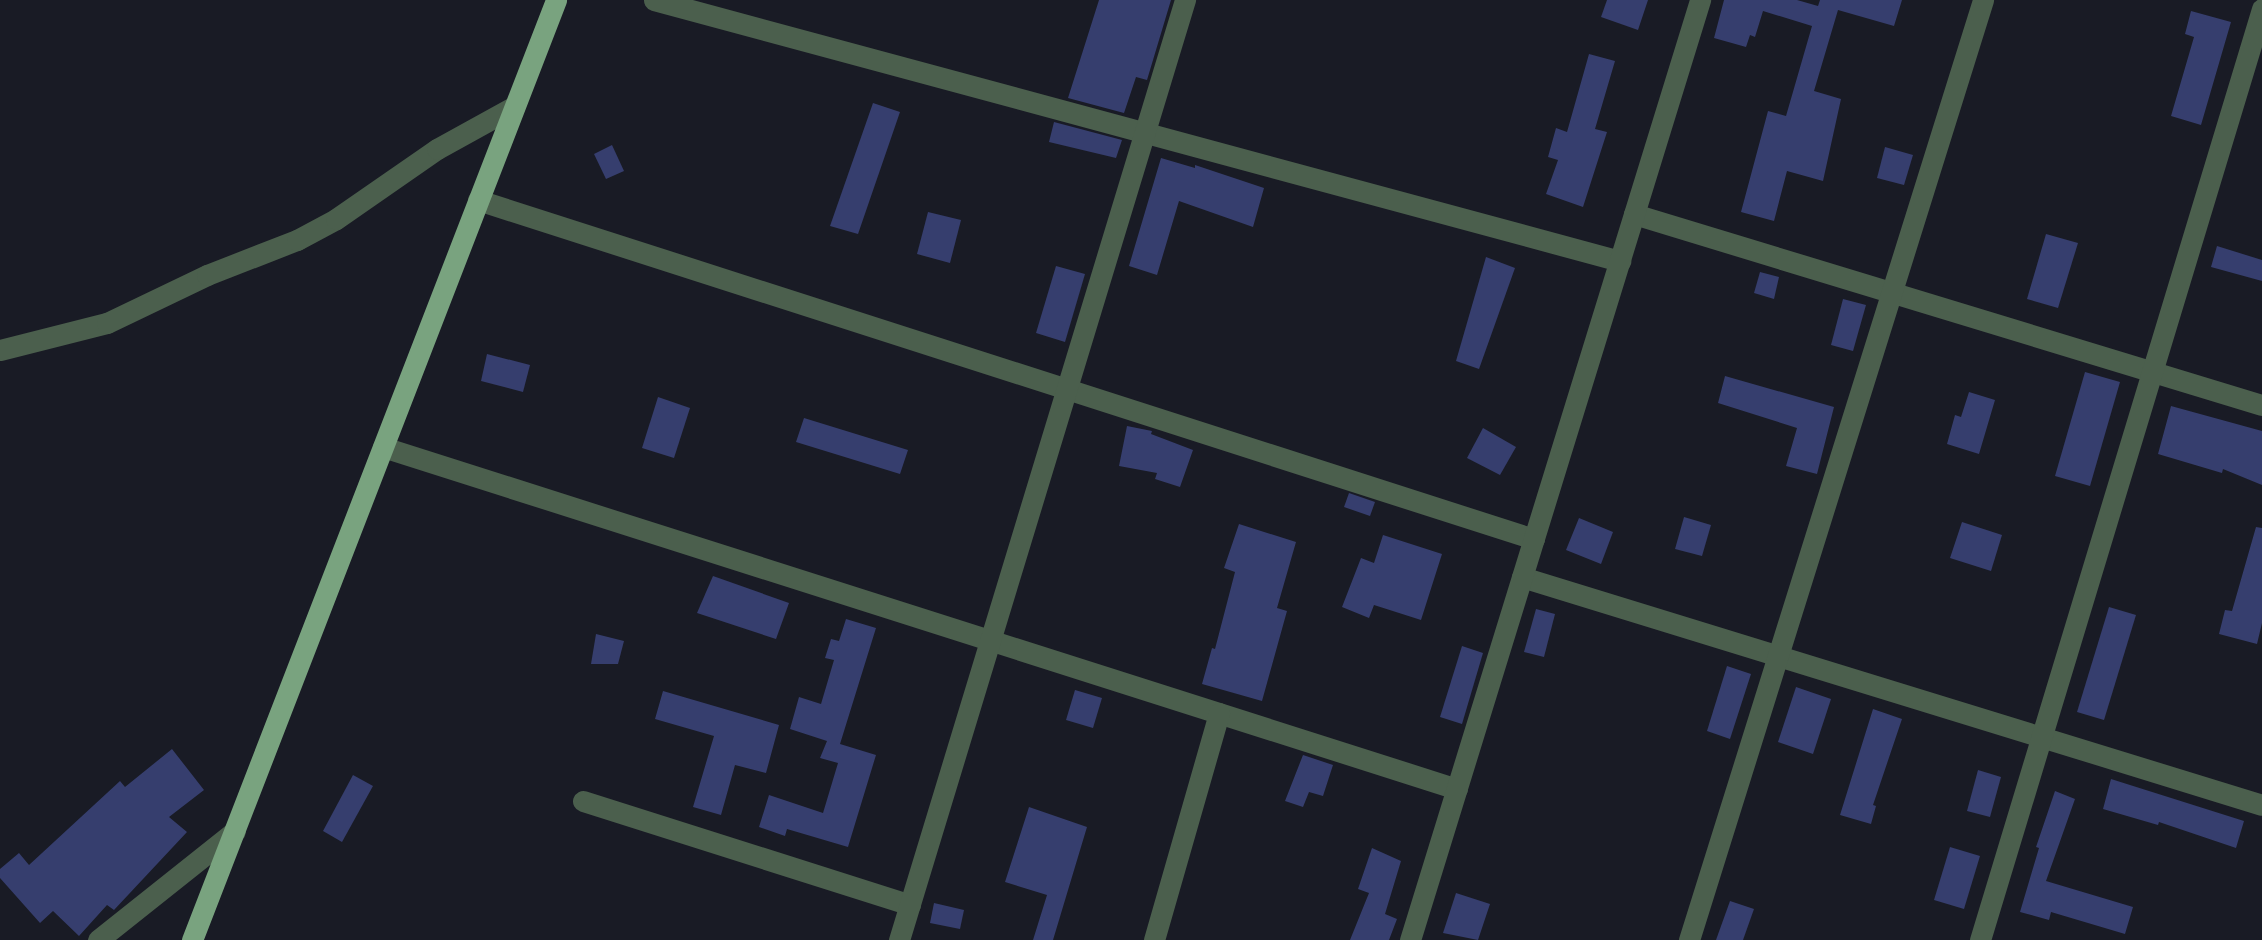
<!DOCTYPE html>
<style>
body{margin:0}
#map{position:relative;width:2262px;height:940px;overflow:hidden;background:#191b25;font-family:Merriweather,serif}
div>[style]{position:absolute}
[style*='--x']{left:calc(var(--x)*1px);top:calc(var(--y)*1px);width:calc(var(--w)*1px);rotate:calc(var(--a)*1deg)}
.building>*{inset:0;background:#363e6e}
.minor>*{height:21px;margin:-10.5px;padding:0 10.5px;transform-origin:10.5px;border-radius:10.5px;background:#4b5f4d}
.major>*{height:21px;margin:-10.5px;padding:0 10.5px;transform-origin:10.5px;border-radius:10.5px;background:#79a37f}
span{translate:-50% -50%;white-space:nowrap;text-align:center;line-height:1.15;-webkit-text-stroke:5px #10121b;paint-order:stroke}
</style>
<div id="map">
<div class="building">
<div style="clip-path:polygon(1099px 0,1171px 0,1147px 80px,1136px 77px,1124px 113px,1068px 98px)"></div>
<div style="clip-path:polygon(1607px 0,1648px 0,1638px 30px,1601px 17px)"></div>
<div style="clip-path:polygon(1724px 0,1797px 0,1818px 6px,1820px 0,1902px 0,1894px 26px,1838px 10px,1814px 91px,1841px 99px,1823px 181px,1787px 171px,1774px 221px,1741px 212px,1768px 111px,1786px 116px,1812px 26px,1763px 11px,1755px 37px,1750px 35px,1746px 47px,1714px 38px)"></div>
<div style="clip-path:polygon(2191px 11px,2231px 22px,2201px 125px,2171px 116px,2194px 37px,2185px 34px)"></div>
<div style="clip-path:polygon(1589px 54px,1615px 61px,1595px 129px,1607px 132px,1583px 207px,1546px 194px,1558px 160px,1548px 157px,1556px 128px,1567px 132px)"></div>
<div style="clip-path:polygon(873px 103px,900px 112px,858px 234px,830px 226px)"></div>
<div style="clip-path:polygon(1054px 122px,1122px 140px,1116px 158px,1049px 142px)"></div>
<div style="clip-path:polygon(612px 145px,624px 171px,606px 179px,594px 154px)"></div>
<div style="clip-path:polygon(1885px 147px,1913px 155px,1904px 185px,1877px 178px)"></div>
<div style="clip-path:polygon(1161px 158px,1195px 168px,1195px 165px,1264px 188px,1253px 227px,1179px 201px,1157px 275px,1129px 266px)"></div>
<div style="clip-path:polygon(928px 212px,961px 220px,950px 263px,917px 254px)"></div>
<div style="clip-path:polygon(2046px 234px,2078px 243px,2058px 308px,2027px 299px)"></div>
<div style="clip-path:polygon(2217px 246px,2262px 260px,2262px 281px,2211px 267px)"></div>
<div style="clip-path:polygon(1486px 257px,1515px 268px,1479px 369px,1456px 361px)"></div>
<div style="clip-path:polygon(1056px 266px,1085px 274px,1065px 342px,1036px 333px)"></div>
<div style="clip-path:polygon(1760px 272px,1779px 277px,1774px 299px,1754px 293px)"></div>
<div style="clip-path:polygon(1843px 299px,1866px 305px,1853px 351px,1831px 345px)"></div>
<div style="clip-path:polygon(487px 354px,530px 365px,523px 392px,481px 381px)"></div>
<div style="clip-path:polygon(2085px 372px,2120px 382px,2090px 486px,2055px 476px)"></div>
<div style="clip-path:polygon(1725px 376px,1834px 407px,1817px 474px,1786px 466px,1797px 428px,1718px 403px)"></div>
<div style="clip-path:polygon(1969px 392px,1995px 400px,1979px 454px,1947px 444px,1955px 415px,1961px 417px)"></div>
<div style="clip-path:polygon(658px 397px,690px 408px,674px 458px,642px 448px)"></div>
<div style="clip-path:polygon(2171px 406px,2262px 431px,2262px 485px,2223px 469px,2222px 473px,2158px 454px)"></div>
<div style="clip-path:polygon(804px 418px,908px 450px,900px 474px,796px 442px)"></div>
<div style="clip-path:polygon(1127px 426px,1152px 431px,1151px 434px,1193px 450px,1180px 487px,1155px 479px,1157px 473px,1119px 466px)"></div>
<div style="clip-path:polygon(1483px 428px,1516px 447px,1500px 475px,1467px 458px)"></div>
<div style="clip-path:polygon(1349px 493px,1375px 502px,1370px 516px,1344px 507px)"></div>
<div style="clip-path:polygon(1684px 517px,1711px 525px,1702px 556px,1675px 549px)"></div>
<div style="clip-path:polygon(1579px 518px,1613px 532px,1601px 564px,1566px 550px)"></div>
<div style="clip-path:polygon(1962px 522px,2002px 535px,1991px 571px,1950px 558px)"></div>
<div style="clip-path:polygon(1239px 524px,1296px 542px,1277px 608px,1287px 611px,1262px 701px,1202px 684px,1212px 648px,1215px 649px,1235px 572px,1224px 568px)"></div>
<div style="clip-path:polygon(2256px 527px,2262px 528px,2262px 623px,2257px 644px,2219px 634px,2225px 610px,2232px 611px)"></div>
<div style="clip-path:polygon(1383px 535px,1442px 554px,1421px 620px,1374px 605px,1369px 618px,1342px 607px,1361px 558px,1374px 563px)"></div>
<div style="clip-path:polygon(713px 576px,789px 603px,776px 639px,697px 613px)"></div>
<div style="clip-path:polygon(2109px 607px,2136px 615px,2104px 720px,2077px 712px)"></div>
<div style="clip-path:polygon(1536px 609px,1555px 614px,1544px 657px,1524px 652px)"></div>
<div style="clip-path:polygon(846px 619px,876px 628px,840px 744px,876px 755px,848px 847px,787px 829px,785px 836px,759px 827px,769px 795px,823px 813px,838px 763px,820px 758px,827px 741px,790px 729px,799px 697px,821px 704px,834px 660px,825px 658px,831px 639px,839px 641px)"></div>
<div style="clip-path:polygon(596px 634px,624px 641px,618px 664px,591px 664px)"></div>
<div style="clip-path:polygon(1462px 646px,1483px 653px,1462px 724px,1440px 717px)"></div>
<div style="clip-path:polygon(1727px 666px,1751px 674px,1730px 739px,1707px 731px)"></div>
<div style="clip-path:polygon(1796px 687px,1831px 699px,1813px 754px,1778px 742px)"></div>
<div style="clip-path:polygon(1075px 690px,1102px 698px,1093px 728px,1066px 720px)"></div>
<div style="clip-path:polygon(663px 691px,779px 725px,766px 773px,735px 765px,721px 815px,693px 807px,714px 736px,655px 719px)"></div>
<div style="clip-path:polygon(1873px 709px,1902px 719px,1873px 805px,1876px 806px,1871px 824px,1840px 815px)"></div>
<div style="clip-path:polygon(172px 749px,204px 790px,169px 817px,187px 832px,114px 910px,107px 905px,79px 936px,53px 911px,40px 923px,0 878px,0 869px,19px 853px,29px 865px,120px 781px,125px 787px)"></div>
<div style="clip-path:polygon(1303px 755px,1333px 765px,1323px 796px,1309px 792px,1303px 807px,1285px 801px)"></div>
<div style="clip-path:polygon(1978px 770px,2001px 777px,1990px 817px,1967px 811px)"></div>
<div style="clip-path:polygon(353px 775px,373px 786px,342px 842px,323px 831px)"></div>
<div style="clip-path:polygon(2111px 779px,2244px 821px,2236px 848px,2159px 822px,2158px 825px,2103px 809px)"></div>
<div style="clip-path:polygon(2055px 791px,2075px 799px,2046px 881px,2133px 907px,2125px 934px,2051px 912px,2049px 920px,2020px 912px,2039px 848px,2036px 847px)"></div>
<div style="clip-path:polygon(1029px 807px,1087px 827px,1053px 940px,1033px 940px,1047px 895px,1005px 882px)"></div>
<div style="clip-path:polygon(1950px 847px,1980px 856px,1964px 909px,1934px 900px)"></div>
<div style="clip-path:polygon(1372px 848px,1401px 861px,1385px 914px,1397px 919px,1389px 940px,1350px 940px,1369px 893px,1358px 889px)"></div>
<div style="clip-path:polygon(1456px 893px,1490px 904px,1478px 940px,1443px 933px)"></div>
<div style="clip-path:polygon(1730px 901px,1754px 909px,1743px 940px,1716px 940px)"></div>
<div style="clip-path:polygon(934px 903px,964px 910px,960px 929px,930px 923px)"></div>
</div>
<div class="minor">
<div style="--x:654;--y:0;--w:1001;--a:15.12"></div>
<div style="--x:478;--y:200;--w:1109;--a:17.8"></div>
<div style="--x:1634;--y:214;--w:656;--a:16.92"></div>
<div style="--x:0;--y:350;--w:110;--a:-14.2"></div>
<div style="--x:107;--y:323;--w:111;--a:-25.6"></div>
<div style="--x:207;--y:275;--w:97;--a:-21.3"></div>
<div style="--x:297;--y:240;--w:44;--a:-28.3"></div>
<div style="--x:336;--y:219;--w:123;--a:-34.7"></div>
<div style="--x:437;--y:149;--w:87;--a:-28.9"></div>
<div style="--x:383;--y:447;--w:1127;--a:17.66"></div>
<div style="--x:1522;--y:577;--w:774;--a:17.12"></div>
<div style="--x:583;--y:801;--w:343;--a:17.6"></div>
<div style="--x:98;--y:940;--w:175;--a:-38.5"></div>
<div style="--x:899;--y:940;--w:983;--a:-73.08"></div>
<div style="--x:1154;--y:940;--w:236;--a:-74"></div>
<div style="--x:1410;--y:940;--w:984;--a:-72.85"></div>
<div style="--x:1689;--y:940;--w:985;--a:-72.63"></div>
<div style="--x:1980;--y:940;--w:973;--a:-73.15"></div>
</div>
<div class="major">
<div style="--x:192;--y:940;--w:1008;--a:-68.83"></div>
</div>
</div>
